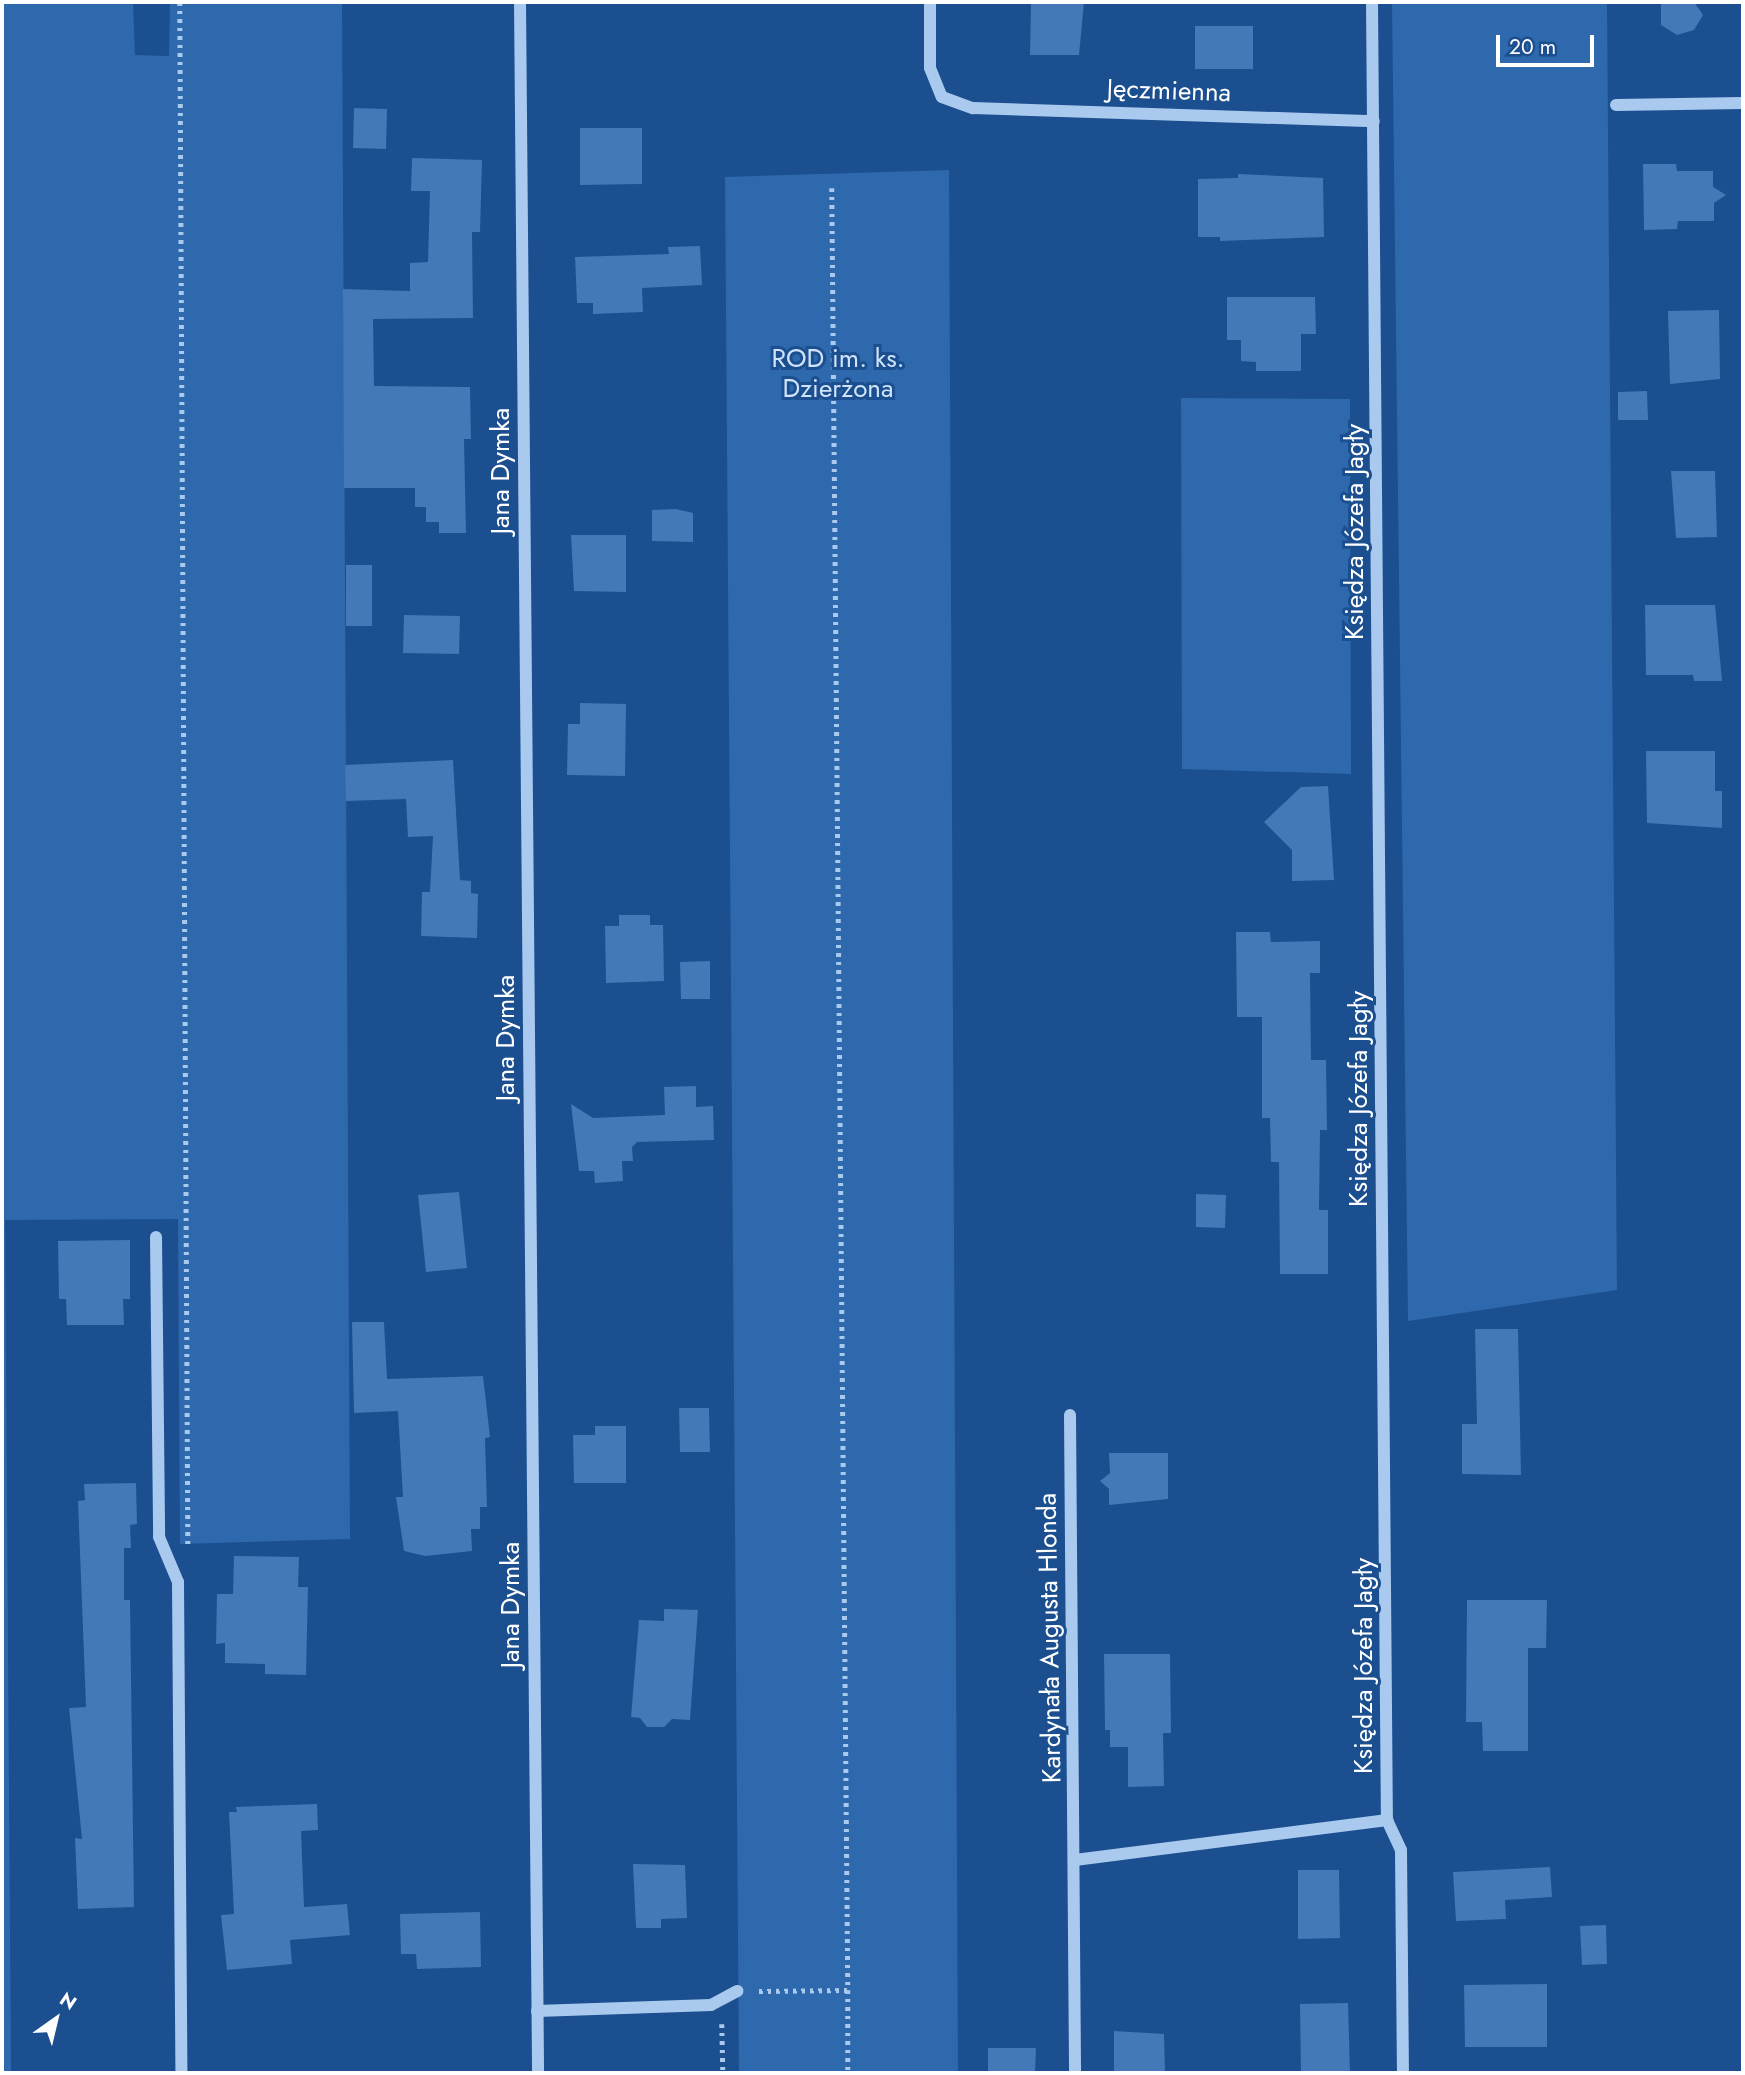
<!DOCTYPE html>
<meta charset="utf-8">
<style>
body{margin:0}
#map{position:relative;width:1745px;height:2075px;overflow:hidden;background:#1b4f8f;font-family:Jost,sans-serif}
div>[style]{position:absolute}
[style*='--x']{left:calc(var(--x)*1px);top:calc(var(--y)*1px);width:calc(var(--w)*1px);rotate:calc(var(--a)*1deg)}
.green>*{inset:0;background:#2e69ad}
.building>*{inset:0;background:#4478b7}
.path>*{height:4.5px;margin-top:-2.25px;transform-origin:0;background:repeating-linear-gradient(90deg,#a9c9ee 0 3.5px,transparent 0 8.5px)}
.minor>*{height:12px;margin:-6px;padding:0 6px;transform-origin:6px;border-radius:6px;background:#a9c9ee}
span{translate:-50% -50%;white-space:nowrap;text-align:center;line-height:1.15;-webkit-text-stroke:6px #1b4f8f;paint-order:stroke}
.street-label{font-size:26px;color:#fff}
.park-label{font-size:26px;color:#cfe3fa}
.frame{position:absolute;inset:0;border:4px solid #fff;pointer-events:none}
.north{position:absolute;left:21px;top:1984px;width:70px;height:70px;-webkit-text-stroke:5px #1b4f8f;paint-order:stroke;rotate:34deg;font-size:19px;font-weight:700;line-height:28px;text-align:center;color:#fff}
.north::after{content:'';display:block;margin:auto;width:24px;height:32px;background:#fff;clip-path:polygon(50% 0,100% 100%,50% 72%,0 100%)}
.scale{position:absolute;left:1496px;top:35px;width:98px;height:32px;box-sizing:border-box;border:4px solid #fff;border-top:0;padding-left:9px;font-size:21px;line-height:24px;white-space:nowrap;color:#fff;-webkit-text-stroke:5px #1b4f8f;paint-order:stroke}
</style>
<div id="map">
<div class="green">
<div style="clip-path:polygon(2px 2px,133px 2px,135px 55px,169px 56px,170px 2px,342px 2px,350px 1539px,180px 1544px,178px 1219px,5px 1220px,11px 2073px,2px 2073px)"></div>
<div style="clip-path:polygon(1392px 2px,1607px 2px,1617px 1290px,1408px 1321px)"></div>
<div style="clip-path:polygon(949px 170px,958px 2073px,739px 2073px,725px 177px)"></div>
<div style="clip-path:polygon(1181px 398px,1350px 399px,1351px 774px,1182px 769px)"></div>
</div>
<div class="building">
<div style="clip-path:polygon(1031px 2px,1084px 2px,1079px 55px,1030px 55px)"></div>
<div style="clip-path:polygon(1661px 2px,1694px 2px,1703px 15px,1694px 30px,1677px 35px,1661px 25px)"></div>
<div style="clip-path:polygon(1195px 26px,1253px 26px,1253px 69px,1195px 69px)"></div>
<div style="clip-path:polygon(354px 108px,387px 109px,386px 149px,353px 148px)"></div>
<div style="clip-path:polygon(580px 128px,642px 128px,642px 184px,580px 185px)"></div>
<div style="clip-path:polygon(412px 158px,482px 160px,480px 232px,472px 232px,473px 318px,373px 319px,374px 386px,470px 387px,471px 439px,464px 439px,466px 533px,439px 533px,439px 522px,426px 522px,426px 507px,415px 507px,415px 488px,344px 488px,343px 289px,410px 291px,410px 263px,428px 262px,430px 191px,411px 191px)"></div>
<div style="clip-path:polygon(1643px 164px,1676px 164px,1677px 171px,1713px 171px,1713px 187px,1726px 195px,1714px 203px,1714px 221px,1678px 221px,1677px 229px,1644px 230px)"></div>
<div style="clip-path:polygon(1238px 174px,1323px 178px,1324px 237px,1220px 241px,1220px 237px,1198px 237px,1198px 179px,1238px 178px)"></div>
<div style="clip-path:polygon(700px 246px,702px 285px,642px 288px,643px 312px,593px 314px,593px 303px,577px 303px,575px 257px,669px 254px,668px 247px)"></div>
<div style="clip-path:polygon(1227px 297px,1315px 297px,1316px 334px,1301px 334px,1301px 371px,1256px 371px,1256px 362px,1241px 361px,1241px 340px,1227px 340px)"></div>
<div style="clip-path:polygon(1719px 310px,1720px 379px,1670px 384px,1668px 311px)"></div>
<div style="clip-path:polygon(1647px 391px,1648px 420px,1618px 420px,1618px 392px)"></div>
<div style="clip-path:polygon(1671px 471px,1715px 471px,1717px 537px,1676px 538px)"></div>
<div style="clip-path:polygon(676px 509px,693px 513px,693px 542px,652px 541px,652px 510px)"></div>
<div style="clip-path:polygon(571px 535px,626px 535px,626px 592px,574px 591px)"></div>
<div style="clip-path:polygon(346px 565px,372px 565px,372px 626px,346px 626px)"></div>
<div style="clip-path:polygon(1645px 605px,1715px 605px,1722px 681px,1694px 681px,1693px 675px,1646px 675px)"></div>
<div style="clip-path:polygon(404px 615px,460px 616px,459px 654px,403px 653px)"></div>
<div style="clip-path:polygon(580px 703px,626px 704px,625px 776px,567px 775px,568px 724px,580px 724px)"></div>
<div style="clip-path:polygon(1646px 751px,1715px 751px,1715px 791px,1722px 791px,1722px 828px,1647px 823px)"></div>
<div style="clip-path:polygon(453px 760px,460px 880px,471px 881px,471px 893px,478px 894px,477px 938px,421px 936px,422px 892px,430px 892px,433px 836px,408px 837px,406px 799px,346px 801px,345px 765px)"></div>
<div style="clip-path:polygon(1328px 786px,1334px 880px,1292px 881px,1292px 850px,1264px 822px,1301px 787px)"></div>
<div style="clip-path:polygon(619px 915px,650px 915px,650px 925px,663px 925px,664px 981px,606px 983px,605px 926px,619px 926px)"></div>
<div style="clip-path:polygon(1236px 932px,1270px 932px,1271px 942px,1320px 941px,1320px 973px,1310px 973px,1311px 1060px,1326px 1060px,1327px 1130px,1320px 1130px,1319px 1210px,1328px 1210px,1328px 1274px,1280px 1274px,1279px 1162px,1271px 1162px,1270px 1118px,1262px 1118px,1262px 1017px,1237px 1017px)"></div>
<div style="clip-path:polygon(710px 961px,710px 999px,681px 999px,680px 962px)"></div>
<div style="clip-path:polygon(696px 1086px,696px 1107px,713px 1106px,714px 1140px,637px 1142px,632px 1147px,633px 1161px,622px 1161px,623px 1181px,595px 1183px,594px 1171px,579px 1171px,571px 1104px,593px 1118px,665px 1115px,664px 1087px)"></div>
<div style="clip-path:polygon(459px 1192px,467px 1268px,426px 1272px,418px 1195px)"></div>
<div style="clip-path:polygon(1196px 1194px,1226px 1195px,1225px 1228px,1196px 1227px)"></div>
<div style="clip-path:polygon(130px 1240px,130px 1299px,123px 1299px,124px 1325px,67px 1325px,66px 1299px,59px 1299px,58px 1241px)"></div>
<div style="clip-path:polygon(352px 1322px,384px 1322px,387px 1379px,483px 1376px,490px 1437px,485px 1438px,487px 1507px,480px 1507px,480px 1529px,471px 1529px,472px 1551px,425px 1556px,404px 1551px,396px 1497px,403px 1497px,398px 1411px,354px 1413px)"></div>
<div style="clip-path:polygon(1475px 1329px,1518px 1329px,1521px 1475px,1462px 1474px,1462px 1424px,1477px 1424px)"></div>
<div style="clip-path:polygon(679px 1408px,709px 1408px,710px 1452px,680px 1452px)"></div>
<div style="clip-path:polygon(595px 1426px,626px 1426px,626px 1483px,574px 1483px,573px 1435px,595px 1435px)"></div>
<div style="clip-path:polygon(1109px 1453px,1168px 1453px,1168px 1499px,1109px 1505px,1109px 1489px,1100px 1481px,1110px 1473px)"></div>
<div style="clip-path:polygon(136px 1483px,137px 1524px,130px 1525px,131px 1548px,124px 1548px,124px 1600px,130px 1600px,134px 1907px,78px 1909px,75px 1838px,82px 1839px,69px 1708px,86px 1707px,78px 1501px,85px 1500px,84px 1484px)"></div>
<div style="clip-path:polygon(234px 1556px,299px 1557px,298px 1587px,308px 1587px,306px 1675px,265px 1674px,265px 1664px,225px 1663px,225px 1643px,216px 1644px,217px 1594px,233px 1594px)"></div>
<div style="clip-path:polygon(1467px 1600px,1547px 1600px,1546px 1648px,1528px 1648px,1528px 1751px,1483px 1751px,1482px 1722px,1466px 1722px)"></div>
<div style="clip-path:polygon(664px 1609px,698px 1610px,690px 1720px,672px 1719px,664px 1727px,647px 1727px,640px 1718px,631px 1717px,639px 1620px,664px 1621px)"></div>
<div style="clip-path:polygon(1104px 1654px,1170px 1654px,1171px 1733px,1163px 1733px,1164px 1786px,1128px 1787px,1128px 1747px,1110px 1747px,1110px 1730px,1105px 1730px)"></div>
<div style="clip-path:polygon(317px 1804px,318px 1830px,301px 1831px,304px 1907px,347px 1904px,350px 1935px,290px 1940px,292px 1964px,227px 1970px,221px 1915px,234px 1914px,229px 1812px,237px 1812px,236px 1807px)"></div>
<div style="clip-path:polygon(633px 1864px,685px 1865px,687px 1918px,661px 1919px,661px 1928px,636px 1928px)"></div>
<div style="clip-path:polygon(1550px 1867px,1552px 1897px,1505px 1900px,1506px 1919px,1456px 1921px,1453px 1872px)"></div>
<div style="clip-path:polygon(1298px 1870px,1339px 1870px,1340px 1938px,1298px 1939px)"></div>
<div style="clip-path:polygon(480px 1912px,481px 1967px,417px 1969px,416px 1954px,401px 1954px,400px 1914px)"></div>
<div style="clip-path:polygon(1606px 1925px,1607px 1964px,1582px 1965px,1580px 1926px)"></div>
<div style="clip-path:polygon(1547px 1984px,1547px 2047px,1465px 2047px,1464px 1985px)"></div>
<div style="clip-path:polygon(1348px 2003px,1350px 2073px,1301px 2073px,1300px 2004px)"></div>
<div style="clip-path:polygon(1114px 2031px,1164px 2034px,1165px 2073px,1114px 2073px)"></div>
<div style="clip-path:polygon(988px 2048px,1036px 2048px,1035px 2073px,988px 2073px)"></div>
</div>
<div class="path">
<div style="--x:180;--y:2;--w:1544;--a:89.7"></div>
<div style="--x:832;--y:188;--w:1802;--a:89.49"></div>
<div style="--x:759;--y:1991;--w:89;--a:-0.6"></div>
<div style="--x:848;--y:1990;--w:83;--a:90"></div>
<div style="--x:722;--y:2024;--w:49;--a:88.8"></div>
</div>
<div class="minor">
<div style="--x:520;--y:2;--w:2071;--a:89.5"></div>
<div style="--x:930;--y:2;--w:66;--a:90"></div>
<div style="--x:930;--y:68;--w:31;--a:68"></div>
<div style="--x:942;--y:97;--w:33;--a:20"></div>
<div style="--x:973;--y:108;--w:401;--a:1.9"></div>
<div style="--x:1372;--y:2;--w:1818;--a:89.53"></div>
<div style="--x:1387;--y:1820;--w:33;--a:65"></div>
<div style="--x:1401;--y:1850;--w:223;--a:89.5"></div>
<div style="--x:1616;--y:105;--w:127;--a:-0.9"></div>
<div style="--x:156;--y:1237;--w:300;--a:89.4"></div>
<div style="--x:159;--y:1537;--w:49;--a:67.1"></div>
<div style="--x:178;--y:1582;--w:491;--a:89.6"></div>
<div style="--x:1070;--y:1415;--w:658;--a:89.56"></div>
<div style="--x:1075;--y:1860;--w:315;--a:-7.3"></div>
<div style="--x:537;--y:2011;--w:174;--a:-2"></div>
<div style="--x:711;--y:2005;--w:30;--a:-28"></div>
</div>
<div class="street-label">
<span style="left:1169px;top:91px;rotate:2deg">Jęczmienna</span>
<span style="left:501px;top:471px;rotate:-90deg">Jana Dymka</span>
<span style="left:1355px;top:532px;rotate:-90deg">Księdza Józefa Jagły</span>
<span style="left:506px;top:1038px;rotate:-90deg">Jana Dymka</span>
<span style="left:1359px;top:1099px;rotate:-90deg">Księdza Józefa Jagły</span>
<span style="left:511px;top:1605px;rotate:-90deg">Jana Dymka</span>
<span style="left:1050px;top:1638px;rotate:-91deg">Kardynała Augusta Hlonda</span>
<span style="left:1364px;top:1666px;rotate:-90deg">Księdza Józefa Jagły</span>
</div>
<div class="park-label">
<span style="left:838px;top:374px">ROD im. ks.<br>Dzierżona</span>
</div>
<div class="frame"></div>
<div class="north">N</div>
<div class="scale">20 m</div>
</div>
